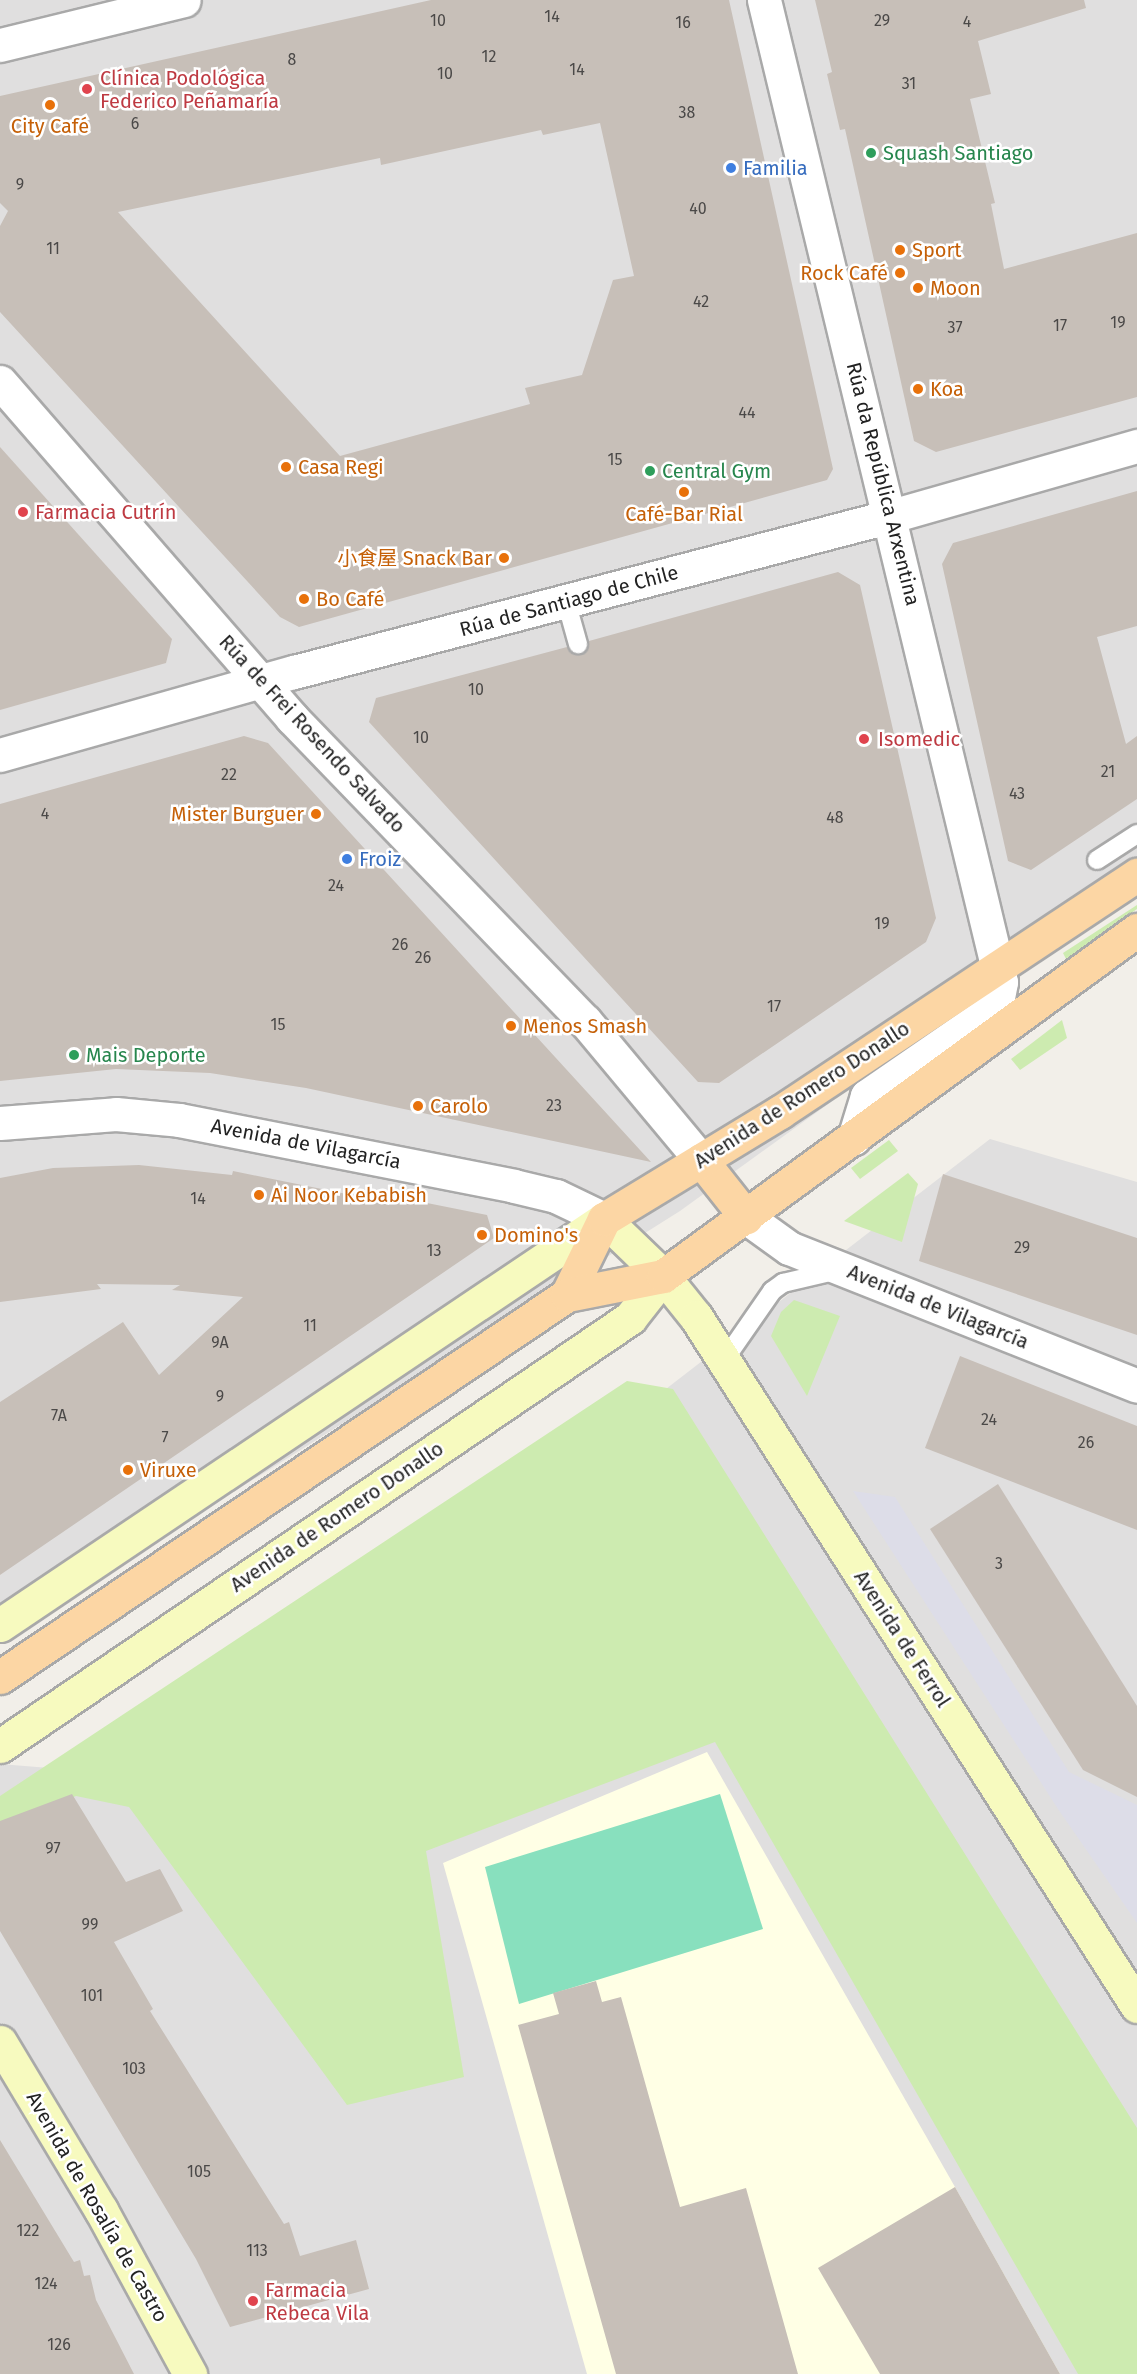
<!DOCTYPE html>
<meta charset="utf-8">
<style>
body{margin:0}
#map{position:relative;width:1137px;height:2374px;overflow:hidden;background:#f2efe9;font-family:"Fira Sans","Noto Sans SC",sans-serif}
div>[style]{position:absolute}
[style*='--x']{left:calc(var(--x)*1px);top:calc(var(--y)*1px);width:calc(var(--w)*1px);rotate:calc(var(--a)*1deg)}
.residential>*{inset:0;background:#e0dfdf}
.education>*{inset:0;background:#ffffe5}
.grass>*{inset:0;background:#cdebb0}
.pitch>*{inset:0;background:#88e0be}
.plaza>*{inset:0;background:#dddde8}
.building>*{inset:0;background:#c7bfb8}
.roads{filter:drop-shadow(2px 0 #a9a9a9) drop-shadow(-2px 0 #a9a9a9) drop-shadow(0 2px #a9a9a9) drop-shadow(0 -2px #a9a9a9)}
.lane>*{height:18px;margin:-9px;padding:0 9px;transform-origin:9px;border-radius:9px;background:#fff}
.street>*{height:33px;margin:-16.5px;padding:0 16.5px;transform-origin:16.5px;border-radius:16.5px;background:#fff}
.secondary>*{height:33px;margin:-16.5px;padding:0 16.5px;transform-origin:16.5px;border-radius:16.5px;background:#f7fabf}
.primary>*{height:33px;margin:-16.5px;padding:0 16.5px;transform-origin:16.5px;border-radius:16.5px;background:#fcd6a4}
.dots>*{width:16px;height:16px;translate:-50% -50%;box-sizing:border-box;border:3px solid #fff;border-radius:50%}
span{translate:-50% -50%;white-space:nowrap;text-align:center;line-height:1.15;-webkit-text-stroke:5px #fff;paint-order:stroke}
.number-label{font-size:16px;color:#4b4948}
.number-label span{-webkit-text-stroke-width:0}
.health-label{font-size:20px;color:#be3a42}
.left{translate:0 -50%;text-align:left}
.food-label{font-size:20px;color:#c56008}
.right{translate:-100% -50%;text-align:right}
.leisure-label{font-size:20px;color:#27864d}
.shop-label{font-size:20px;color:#366cbe}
.street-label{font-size:20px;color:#222}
</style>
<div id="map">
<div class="residential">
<div style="clip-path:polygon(0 0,1137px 0,1137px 881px,680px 1211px,0 1639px)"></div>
<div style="clip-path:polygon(990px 1139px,1137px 1182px,1137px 2374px,0 2374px,0 1764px,74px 1770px,640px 1409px)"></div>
</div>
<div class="education">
<div style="clip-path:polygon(707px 1752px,955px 2187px,1060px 2374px,587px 2374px,443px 1863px)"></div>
</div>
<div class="grass">
<div style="clip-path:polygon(1137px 905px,1137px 909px,1066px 959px,1063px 953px)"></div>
<div style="clip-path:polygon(1062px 1020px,1067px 1038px,1020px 1070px,1011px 1059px)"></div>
<div style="clip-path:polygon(889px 1140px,898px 1151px,860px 1179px,851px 1168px)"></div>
<div style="clip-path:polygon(908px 1173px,918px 1184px,902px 1242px,844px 1221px)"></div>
<div style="clip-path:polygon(794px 1300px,840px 1316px,807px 1396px,771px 1336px,781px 1312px)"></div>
<div style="clip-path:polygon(627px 1381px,673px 1389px,1137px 2128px,1137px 2374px,1078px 2374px,715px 1742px,426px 1851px,464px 2077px,347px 2105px,129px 1807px,76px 1796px,0 1827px,0 1796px)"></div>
</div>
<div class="pitch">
<div style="clip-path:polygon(720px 1794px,763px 1929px,519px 2004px,485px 1867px)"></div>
</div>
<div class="plaza">
<div style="clip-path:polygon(853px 1491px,895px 1497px,1069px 1772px,1137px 1805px,1137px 1923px,1058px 1809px)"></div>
</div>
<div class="building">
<div style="clip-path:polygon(evenodd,431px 0,729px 0,833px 469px,827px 480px,299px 627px,280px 617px,0 312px,0 226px,8px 211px,0 203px,0 96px,431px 0,600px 123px,634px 276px,613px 280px,582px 375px,525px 388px,530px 404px,340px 456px,118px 212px,380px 158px,381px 165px,541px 130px,543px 135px,600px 123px)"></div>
<div style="clip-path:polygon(815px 0,1084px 0,1086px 8px,978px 41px,991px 94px,970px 99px,995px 203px,991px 204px,1004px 269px,1137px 233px,1137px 397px,936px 452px,914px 441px,845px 129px,840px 130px,827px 74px,832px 72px)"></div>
<div style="clip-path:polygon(0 447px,172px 639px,166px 663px,0 710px)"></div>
<div style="clip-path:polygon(1137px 491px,1137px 626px,1097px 637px,1126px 744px,1137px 736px,1137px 799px,1031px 870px,1008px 861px,942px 564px,953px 543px)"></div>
<div style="clip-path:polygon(838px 572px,860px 585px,936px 918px,926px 942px,719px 1083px,698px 1082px,369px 722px,376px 698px,567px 647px,571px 652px,580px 655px,586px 651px,589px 641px)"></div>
<div style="clip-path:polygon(244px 736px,268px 743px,651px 1162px,306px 1088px,210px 1073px,116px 1069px,0 1081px,0 804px)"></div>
<div style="clip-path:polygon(139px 1165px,232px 1175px,233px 1171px,376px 1200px,377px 1193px,487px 1215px,494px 1238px,0 1575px,0 1402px,123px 1322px,159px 1375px,243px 1297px,172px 1290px,180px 1285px,97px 1284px,101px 1289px,0 1302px,0 1178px,53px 1168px)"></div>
<div style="clip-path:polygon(943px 1174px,1137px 1238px,1137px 1335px,919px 1261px)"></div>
<div style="clip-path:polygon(960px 1356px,1137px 1426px,1137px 1530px,925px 1448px)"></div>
<div style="clip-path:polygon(998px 1484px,1137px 1706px,1137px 1797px,1083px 1770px,930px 1529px)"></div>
<div style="clip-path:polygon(72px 1794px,126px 1882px,160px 1869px,183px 1911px,114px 1942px,153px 2009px,150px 2011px,284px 2224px,289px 2222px,300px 2256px,356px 2240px,369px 2289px,230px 2327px,196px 2259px,0 1931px,0 1821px)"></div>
<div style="clip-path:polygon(596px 1981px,602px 2002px,621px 1997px,680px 2207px,746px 2188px,798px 2374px,616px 2374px,518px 2025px,559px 2014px,553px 1993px)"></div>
<div style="clip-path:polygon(0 2140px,74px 2262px,80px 2260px,84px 2276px,90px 2275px,96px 2300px,134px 2374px,0 2374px)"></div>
<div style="clip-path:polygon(955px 2187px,1060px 2374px,880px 2374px,818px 2268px)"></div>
</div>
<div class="roads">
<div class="lane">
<div style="--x:566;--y:601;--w:45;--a:74.4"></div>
<div style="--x:1097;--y:860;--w:48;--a:-33"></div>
<div style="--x:725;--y:1359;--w:83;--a:-55.3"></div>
<div style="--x:772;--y:1291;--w:14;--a:-36"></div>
<div style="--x:783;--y:1283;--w:57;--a:-13.1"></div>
</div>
<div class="street">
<div style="--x:764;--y:0;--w:1010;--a:76.43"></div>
<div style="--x:1001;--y:982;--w:25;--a:101"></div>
<div style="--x:996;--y:1007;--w:157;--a:145.4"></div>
<div style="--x:867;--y:1096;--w:44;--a:107.2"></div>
<div style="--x:0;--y:45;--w:189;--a:-13.7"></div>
<div style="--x:0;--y:382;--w:445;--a:49"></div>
<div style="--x:292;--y:718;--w:421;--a:46"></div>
<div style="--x:585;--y:1021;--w:181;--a:50.2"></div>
<div style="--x:0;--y:755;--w:305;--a:-15.8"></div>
<div style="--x:294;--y:672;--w:617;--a:-14.64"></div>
<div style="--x:891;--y:516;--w:256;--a:-15.9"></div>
<div style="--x:0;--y:1123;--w:116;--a:-4.4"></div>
<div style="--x:116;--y:1114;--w:63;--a:5.4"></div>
<div style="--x:179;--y:1120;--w:341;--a:11.1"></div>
<div style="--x:514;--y:1186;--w:43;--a:13.4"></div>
<div style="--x:556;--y:1196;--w:53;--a:25.6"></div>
<div style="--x:746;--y:1217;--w:53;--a:35.8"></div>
<div style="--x:789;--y:1248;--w:374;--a:21.6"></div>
</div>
<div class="secondary">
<div style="--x:0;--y:1625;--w:728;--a:-33.91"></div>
<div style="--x:604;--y:1219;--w:82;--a:44"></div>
<div style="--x:663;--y:1276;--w:53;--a:51.2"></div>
<div style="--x:696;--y:1317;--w:818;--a:57.38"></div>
<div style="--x:0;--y:1746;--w:762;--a:-34.19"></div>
<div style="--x:630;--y:1318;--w:53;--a:-51.8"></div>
<div style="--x:0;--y:2042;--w:196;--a:59"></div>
<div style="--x:101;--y:2210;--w:187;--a:61.5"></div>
</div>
<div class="primary">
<div style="--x:701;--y:1160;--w:73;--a:51.7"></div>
<div style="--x:567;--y:1295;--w:85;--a:-64"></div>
<div style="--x:604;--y:1219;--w:206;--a:-31.3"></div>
<div style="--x:780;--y:1112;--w:429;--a:-33.6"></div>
<div style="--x:0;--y:1677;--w:684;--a:-33.97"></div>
<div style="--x:567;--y:1295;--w:98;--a:-11.2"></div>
<div style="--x:663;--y:1276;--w:587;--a:-36.13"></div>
</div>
</div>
<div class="dots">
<div style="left:87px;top:89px;background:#e0444e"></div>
<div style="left:50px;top:105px;background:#e8710a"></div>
<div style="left:871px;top:153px;background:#2e9e5b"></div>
<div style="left:731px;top:168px;background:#3f7fe0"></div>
<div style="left:900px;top:250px;background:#e8710a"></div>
<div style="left:900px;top:273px;background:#e8710a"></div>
<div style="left:918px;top:288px;background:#e8710a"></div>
<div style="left:918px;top:389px;background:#e8710a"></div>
<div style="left:286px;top:467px;background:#e8710a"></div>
<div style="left:650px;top:471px;background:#2e9e5b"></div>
<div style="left:684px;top:492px;background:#e8710a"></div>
<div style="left:23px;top:512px;background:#e0444e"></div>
<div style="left:504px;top:558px;background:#e8710a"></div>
<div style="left:304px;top:599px;background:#e8710a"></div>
<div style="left:864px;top:739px;background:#e0444e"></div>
<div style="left:316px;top:814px;background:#e8710a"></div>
<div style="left:347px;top:859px;background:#3f7fe0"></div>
<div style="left:511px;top:1026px;background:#e8710a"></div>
<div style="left:74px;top:1055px;background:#2e9e5b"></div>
<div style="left:418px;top:1106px;background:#e8710a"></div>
<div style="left:259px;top:1195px;background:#e8710a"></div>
<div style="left:482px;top:1235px;background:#e8710a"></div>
<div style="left:128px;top:1470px;background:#e8710a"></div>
<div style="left:253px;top:2301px;background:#e0444e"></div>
</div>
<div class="number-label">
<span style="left:552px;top:17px">14</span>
<span style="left:438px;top:21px">10</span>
<span style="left:882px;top:21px">29</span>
<span style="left:967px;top:22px">4</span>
<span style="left:683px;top:23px">16</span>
<span style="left:489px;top:57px">12</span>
<span style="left:292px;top:60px">8</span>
<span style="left:577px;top:70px">14</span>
<span style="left:445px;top:74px">10</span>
<span style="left:909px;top:84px">31</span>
<span style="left:687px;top:113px">38</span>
<span style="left:135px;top:124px">6</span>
<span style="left:20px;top:185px">9</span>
<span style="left:698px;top:209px">40</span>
<span style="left:53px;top:249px">11</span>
<span style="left:701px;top:302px">42</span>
<span style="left:1118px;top:323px">19</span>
<span style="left:1060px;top:326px">17</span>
<span style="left:955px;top:328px">37</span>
<span style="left:747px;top:413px">44</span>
<span style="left:615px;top:460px">15</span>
<span style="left:476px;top:690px">10</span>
<span style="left:421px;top:738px">10</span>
<span style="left:1108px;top:772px">21</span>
<span style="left:229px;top:775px">22</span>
<span style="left:1017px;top:794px">43</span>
<span style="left:45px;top:814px">4</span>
<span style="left:835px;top:818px">48</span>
<span style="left:336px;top:886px">24</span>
<span style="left:882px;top:924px">19</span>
<span style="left:400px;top:945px">26</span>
<span style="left:423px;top:958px">26</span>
<span style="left:774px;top:1007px">17</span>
<span style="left:278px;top:1025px">15</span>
<span style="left:554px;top:1106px">23</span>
<span style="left:198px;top:1199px">14</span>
<span style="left:1022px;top:1248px">29</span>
<span style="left:434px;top:1251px">13</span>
<span style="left:310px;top:1326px">11</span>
<span style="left:220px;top:1343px">9A</span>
<span style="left:220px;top:1397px">9</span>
<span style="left:59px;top:1416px">7A</span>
<span style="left:989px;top:1420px">24</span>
<span style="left:165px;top:1438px">7</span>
<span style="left:1086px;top:1443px">26</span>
<span style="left:999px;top:1564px">3</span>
<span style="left:53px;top:1849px">97</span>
<span style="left:90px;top:1925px">99</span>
<span style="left:92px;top:1996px">101</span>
<span style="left:134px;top:2069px">103</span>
<span style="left:199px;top:2172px">105</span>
<span style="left:28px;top:2231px">122</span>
<span style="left:257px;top:2251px">113</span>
<span style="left:46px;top:2284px">124</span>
<span style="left:59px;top:2345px">126</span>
</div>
<div class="health-label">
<span class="left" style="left:100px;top:90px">Clínica Podológica<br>Federico Peñamaría</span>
<span class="left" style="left:35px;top:512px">Farmacia Cutrín</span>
<span class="left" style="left:878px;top:739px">Isomedic</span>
<span class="left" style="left:265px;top:2302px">Farmacia<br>Rebeca Vila</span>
</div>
<div class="food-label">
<span style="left:50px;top:126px">City Café</span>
<span class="left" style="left:912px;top:250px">Sport</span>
<span class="right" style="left:888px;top:273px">Rock Café</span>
<span class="left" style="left:930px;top:288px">Moon</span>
<span class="left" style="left:930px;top:389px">Koa</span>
<span class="left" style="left:298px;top:467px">Casa Regi</span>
<span style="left:684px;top:514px">Café-Bar Rial</span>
<span class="right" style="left:492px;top:558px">小食屋 Snack Bar</span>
<span class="left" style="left:316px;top:599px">Bo Café</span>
<span class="right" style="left:304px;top:814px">Mister Burguer</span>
<span class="left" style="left:523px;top:1026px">Menos Smash</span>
<span class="left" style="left:430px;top:1106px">Carolo</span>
<span class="left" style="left:271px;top:1195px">Ai Noor Kebabish</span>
<span class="left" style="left:494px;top:1235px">Domino's</span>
<span class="left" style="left:140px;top:1470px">Viruxe</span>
</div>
<div class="leisure-label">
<span class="left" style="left:883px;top:153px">Squash Santiago</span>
<span class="left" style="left:662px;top:471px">Central Gym</span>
<span class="left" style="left:86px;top:1055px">Mais Deporte</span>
</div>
<div class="shop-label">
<span class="left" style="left:743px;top:168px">Familia</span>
<span class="left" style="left:359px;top:859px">Froiz</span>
</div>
<div class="street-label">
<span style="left:883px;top:484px;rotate:76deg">Rúa da República Arxentina</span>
<span style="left:569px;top:601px;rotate:-15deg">Rúa de Santiago de Chile</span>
<span style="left:312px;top:734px;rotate:47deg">Rúa de Frei Rosendo Salvado</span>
<span style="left:802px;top:1095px;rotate:-33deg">Avenida de Romero Donallo</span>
<span style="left:306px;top:1144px;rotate:11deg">Avenida de Vilagarcía</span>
<span style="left:938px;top:1307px;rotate:22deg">Avenida de Vilagarcía</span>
<span style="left:337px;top:1517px;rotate:-34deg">Avenida de Romero Donallo</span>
<span style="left:902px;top:1639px;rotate:57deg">Avenida de Ferrol</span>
<span style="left:97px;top:2207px;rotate:60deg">Avenida de Rosalía de Castro</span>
</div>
</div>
